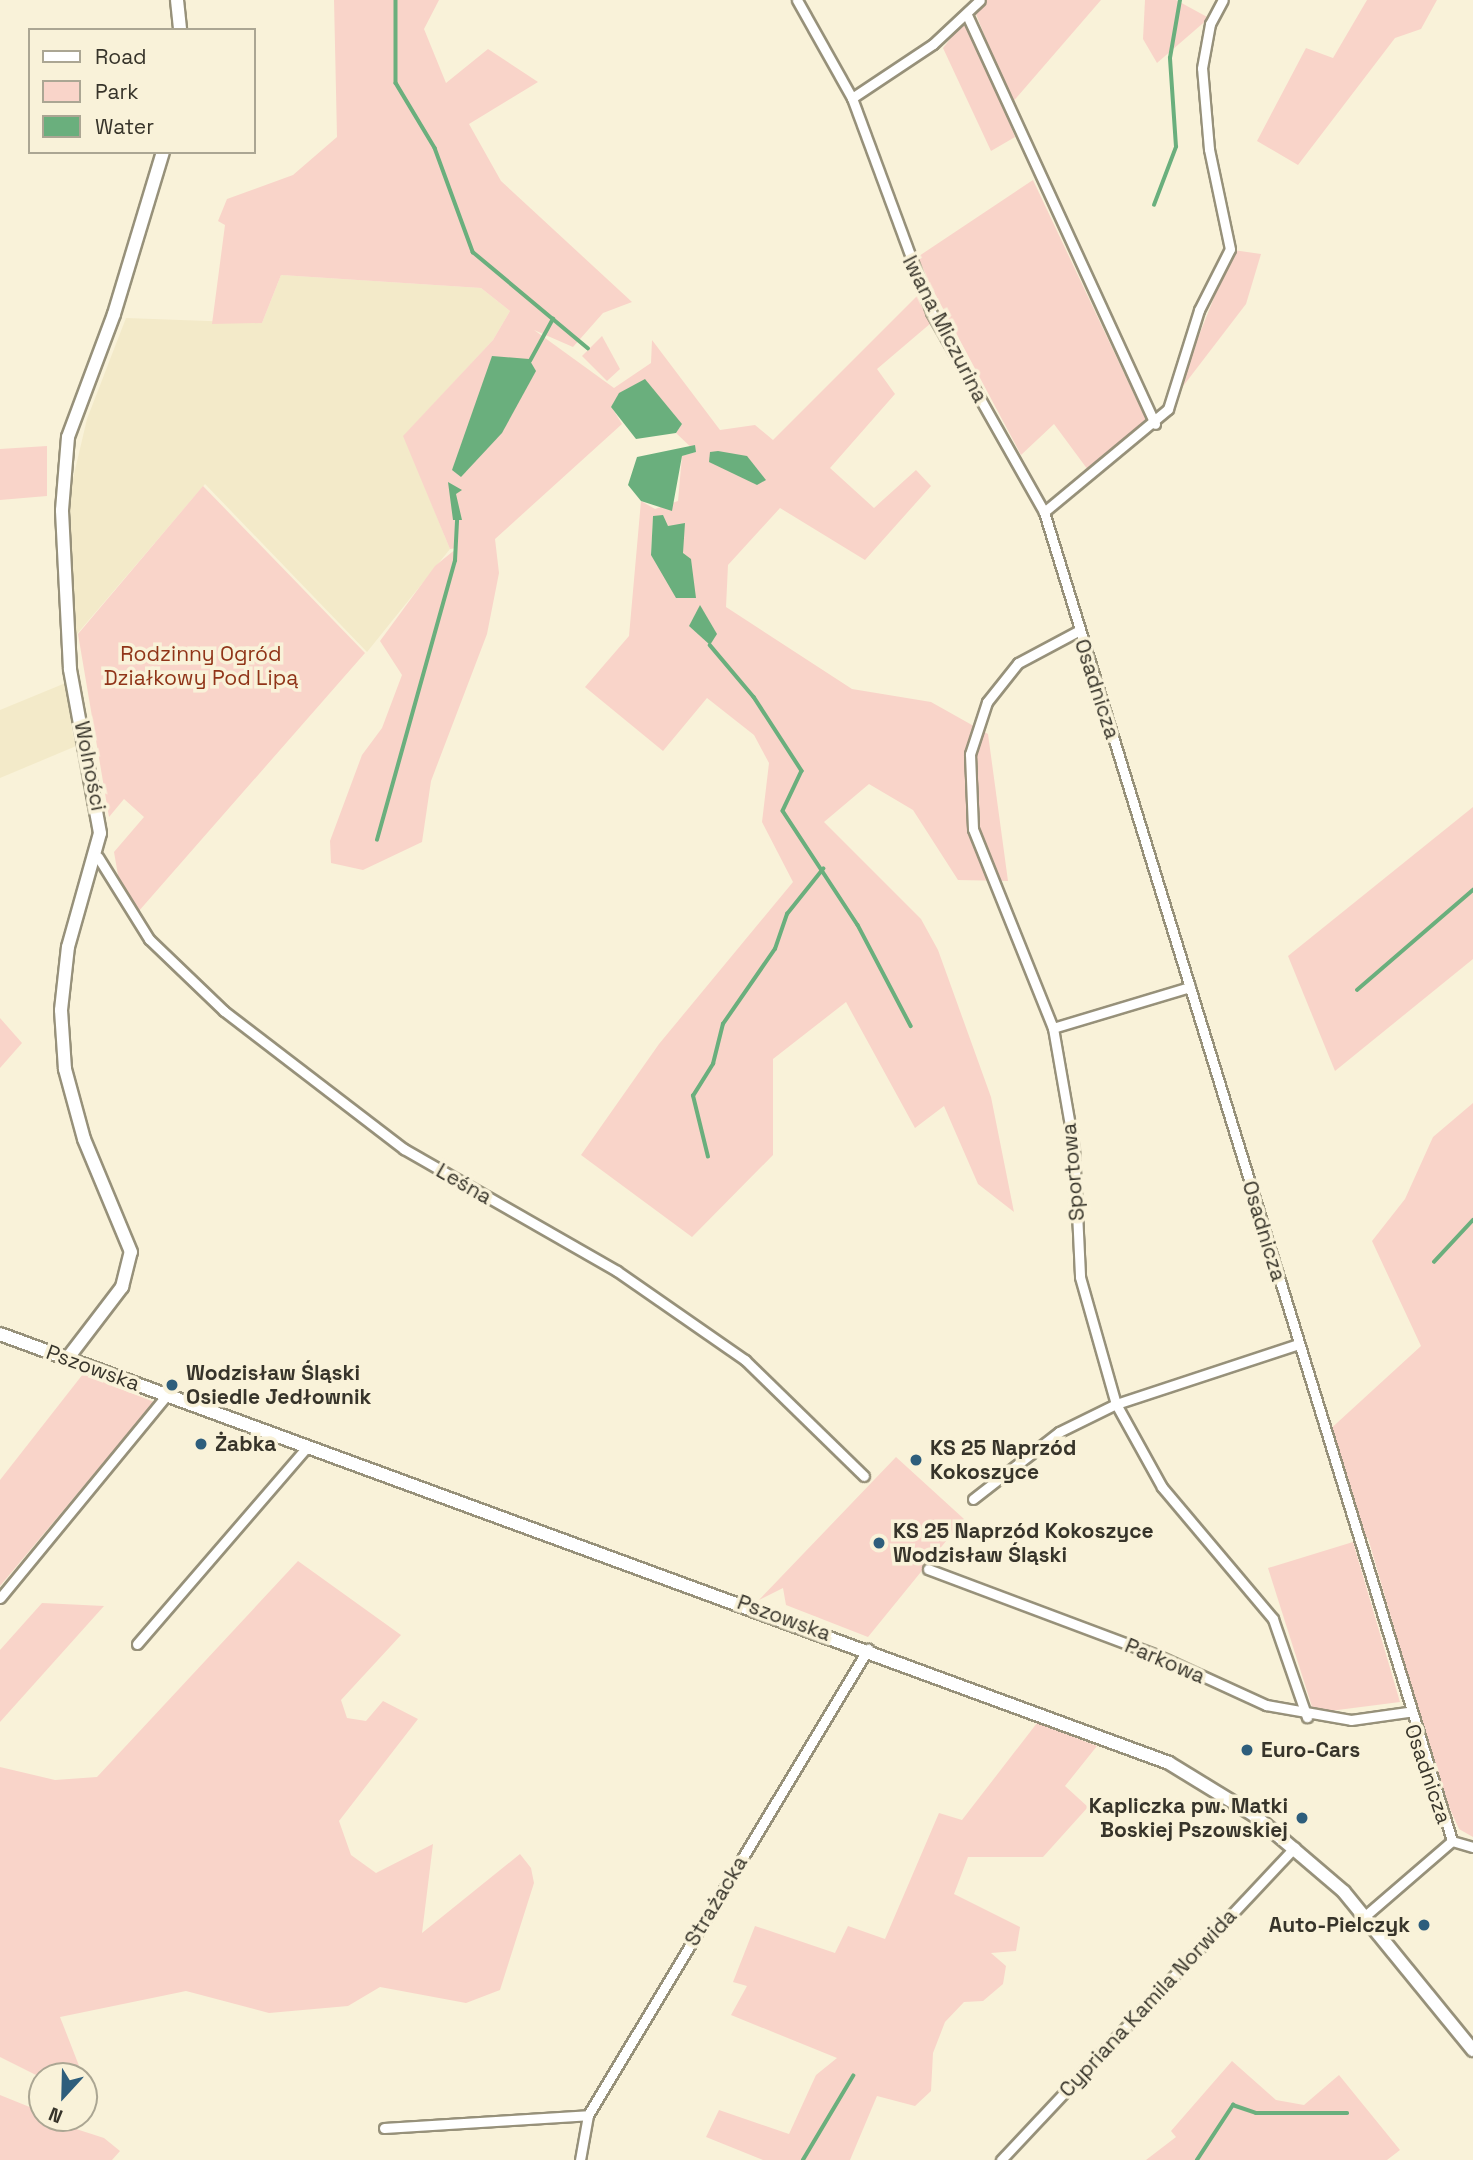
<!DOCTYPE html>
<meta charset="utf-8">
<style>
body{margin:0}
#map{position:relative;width:1473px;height:2160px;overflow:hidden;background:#f9f2d9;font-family:"Space Grotesk",sans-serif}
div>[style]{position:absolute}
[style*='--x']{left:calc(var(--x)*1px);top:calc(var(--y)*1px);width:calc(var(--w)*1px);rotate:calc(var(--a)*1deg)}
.built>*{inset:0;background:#f3eac9}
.green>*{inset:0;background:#f9d4c9}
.water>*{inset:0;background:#6aaf7d}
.stream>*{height:3.5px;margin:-1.75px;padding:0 1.75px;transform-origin:1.75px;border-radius:1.75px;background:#6aaf7d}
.roads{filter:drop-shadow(2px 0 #97917a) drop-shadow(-2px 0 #97917a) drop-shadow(0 2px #97917a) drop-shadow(0 -2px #97917a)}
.minor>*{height:9px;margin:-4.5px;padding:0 4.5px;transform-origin:4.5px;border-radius:4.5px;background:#fff}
.tertiary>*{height:12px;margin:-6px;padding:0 6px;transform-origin:6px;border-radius:6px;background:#fff}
.secondary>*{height:12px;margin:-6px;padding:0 6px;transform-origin:6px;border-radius:6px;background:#fff}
.dots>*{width:19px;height:19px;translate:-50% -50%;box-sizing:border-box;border:4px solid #f9f2d9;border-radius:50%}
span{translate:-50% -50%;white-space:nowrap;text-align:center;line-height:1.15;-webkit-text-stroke:7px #f9f2d9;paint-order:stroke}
.street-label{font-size:21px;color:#37342a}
.park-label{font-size:21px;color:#903418}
.poi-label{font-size:21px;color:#37342a;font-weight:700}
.left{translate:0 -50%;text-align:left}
.right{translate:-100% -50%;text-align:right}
.legend{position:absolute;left:28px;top:28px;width:228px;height:126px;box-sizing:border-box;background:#f9f2d9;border:2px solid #aba693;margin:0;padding:9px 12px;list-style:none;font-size:21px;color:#37342a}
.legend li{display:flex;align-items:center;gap:14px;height:35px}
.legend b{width:35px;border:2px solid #aba693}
.north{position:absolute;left:28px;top:2062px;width:70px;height:70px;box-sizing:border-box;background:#f9f2d9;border:2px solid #aba693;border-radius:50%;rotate:202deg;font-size:19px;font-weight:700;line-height:28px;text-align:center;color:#37342a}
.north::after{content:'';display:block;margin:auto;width:24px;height:32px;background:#2e5e7c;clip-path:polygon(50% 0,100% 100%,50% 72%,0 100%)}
</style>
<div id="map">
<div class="built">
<div style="clip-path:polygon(281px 275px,481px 288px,510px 311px,493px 340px,404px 436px,450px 549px,367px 652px,205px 484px,71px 641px,67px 504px,87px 419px,126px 318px,262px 323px)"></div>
<div style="clip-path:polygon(68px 682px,81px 744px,0 778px,0 710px)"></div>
</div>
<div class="green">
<div style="clip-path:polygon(evenodd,334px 0,439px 0,424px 29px,446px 83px,488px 49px,538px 82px,469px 124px,501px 181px,632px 302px,603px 313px,573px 347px,534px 330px,614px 388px,651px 363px,652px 340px,720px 430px,755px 425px,773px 440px,918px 295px,931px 323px,877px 369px,895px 394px,830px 468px,874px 508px,916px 470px,931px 486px,865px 560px,780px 508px,728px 565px,726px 607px,852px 689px,931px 702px,988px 734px,1008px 881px,958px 880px,913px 810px,869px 784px,824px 822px,921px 919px,938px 950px,991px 1097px,1014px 1212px,978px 1184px,944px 1106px,915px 1128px,846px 1002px,773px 1059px,773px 1155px,692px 1237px,581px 1155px,659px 1044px,793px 882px,762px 822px,769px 763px,754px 735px,707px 698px,663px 751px,585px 687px,629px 636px,641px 501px,655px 509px,678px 501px,682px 456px,696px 452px,676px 433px,682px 424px,611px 406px,622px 424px,495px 539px,499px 573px,487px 634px,431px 781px,422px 842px,363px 870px,331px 863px,330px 841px,362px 755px,382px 728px,402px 675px,380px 641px,435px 566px,457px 548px,450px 549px,403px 436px,493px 340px,510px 311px,481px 288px,281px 275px,262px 323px,212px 324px,225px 225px,218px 221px,227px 199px,293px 175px,337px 137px,334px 0,653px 516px,668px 526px,683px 553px,651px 555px,653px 516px)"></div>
<div style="clip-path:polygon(984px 0,1101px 0,1011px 104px,976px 14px)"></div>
<div style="clip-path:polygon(1145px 0,1176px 0,1209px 18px,1157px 63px,1143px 39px)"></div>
<div style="clip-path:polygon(1367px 0,1437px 0,1421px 29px,1395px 38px,1298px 165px,1257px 141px,1306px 48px,1333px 58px)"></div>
<div style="clip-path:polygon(961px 25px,970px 27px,1015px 137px,991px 151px,943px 48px)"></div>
<div style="clip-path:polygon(1033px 180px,1148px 424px,1088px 470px,1054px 424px,1021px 455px,916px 258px)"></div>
<div style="clip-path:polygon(1233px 250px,1261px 254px,1246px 304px,1174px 398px)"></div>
<div style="clip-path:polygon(602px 336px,620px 369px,607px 381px,582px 356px)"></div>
<div style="clip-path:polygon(47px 446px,47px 496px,0 500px,0 449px)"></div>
<div style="clip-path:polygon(203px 486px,365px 653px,138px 912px,119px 881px,114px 852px,144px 817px,124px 799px,109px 817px,78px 634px)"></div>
<div style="clip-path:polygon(1473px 807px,1473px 959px,1335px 1071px,1288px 956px)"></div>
<div style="clip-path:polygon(0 1018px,22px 1043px,0 1068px)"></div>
<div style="clip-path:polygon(1473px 1103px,1473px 1837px,1459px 1829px,1437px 1780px,1391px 1636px,1395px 1631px,1368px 1538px,1361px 1537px,1326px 1433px,1421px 1346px,1372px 1241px,1405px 1199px,1433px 1137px)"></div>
<div style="clip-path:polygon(83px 1374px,154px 1402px,0 1586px,0 1480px)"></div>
<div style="clip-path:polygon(896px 1457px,964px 1519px,868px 1637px,786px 1605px,783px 1588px,759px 1600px)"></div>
<div style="clip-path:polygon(1353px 1542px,1400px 1702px,1314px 1713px,1268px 1568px)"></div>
<div style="clip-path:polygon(298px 1561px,401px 1635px,341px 1700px,347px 1718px,366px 1721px,383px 1701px,418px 1719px,339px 1821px,351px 1855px,376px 1873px,433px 1844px,422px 1933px,520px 1854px,531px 1868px,534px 1883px,500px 1990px,466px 2003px,380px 1987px,348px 2006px,269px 2013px,186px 1991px,60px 2017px,83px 2076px,42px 2078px,0 2057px,0 1767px,55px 1780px,97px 1777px)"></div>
<div style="clip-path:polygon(42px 1603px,104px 1606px,0 1722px,0 1650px)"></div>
<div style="clip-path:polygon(1037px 1723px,1097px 1746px,1065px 1786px,1088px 1807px,1043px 1857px,968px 1857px,954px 1894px,1020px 1927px,1016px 1951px,991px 1953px,1006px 1966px,1003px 1984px,983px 2001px,964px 2002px,945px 2022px,933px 2053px,931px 2091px,915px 2106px,877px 2096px,850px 2160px,763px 2160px,706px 2137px,719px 2110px,789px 2134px,816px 2075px,837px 2058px,731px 2015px,747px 1986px,733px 1982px,755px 1926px,835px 1953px,848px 1926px,885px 1939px,939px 1813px,962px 1820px)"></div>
<div style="clip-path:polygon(1232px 2061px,1276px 2100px,1304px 2105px,1339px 2075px,1400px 2150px,1387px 2160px,1146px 2160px,1176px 2137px,1171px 2131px)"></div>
<div style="clip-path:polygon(0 2095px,42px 2112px,42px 2118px,104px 2138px,120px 2151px,112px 2160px,0 2160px)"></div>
</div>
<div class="water">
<div style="clip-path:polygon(492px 356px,529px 359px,536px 371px,502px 433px,461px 477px,452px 470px)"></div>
<div style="clip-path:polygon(645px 379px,682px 424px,676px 433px,636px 439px,611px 407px,619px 393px)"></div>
<div style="clip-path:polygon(695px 445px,696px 452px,682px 456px,672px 511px,641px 501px,628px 485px,637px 457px)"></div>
<div style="clip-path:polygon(718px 451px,747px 456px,766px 480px,757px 485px,709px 462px,710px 452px)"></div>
<div style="clip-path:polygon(448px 482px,462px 490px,456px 494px,462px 520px,453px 520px)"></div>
<div style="clip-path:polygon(663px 515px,668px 526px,685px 523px,683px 553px,691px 559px,696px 598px,676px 598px,651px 555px,653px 516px)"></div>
<div style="clip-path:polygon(700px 605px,717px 634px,710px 645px,689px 626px)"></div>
</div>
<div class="stream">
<div style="--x:396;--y:0;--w:83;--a:90"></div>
<div style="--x:396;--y:83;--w:76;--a:59"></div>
<div style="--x:435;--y:148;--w:111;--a:69.9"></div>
<div style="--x:473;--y:252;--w:150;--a:39.9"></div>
<div style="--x:1154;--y:205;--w:62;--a:-69.2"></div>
<div style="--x:1176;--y:147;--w:89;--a:-93.9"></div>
<div style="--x:1170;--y:58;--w:59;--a:-80.2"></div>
<div style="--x:530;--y:361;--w:48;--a:-61.3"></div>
<div style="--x:710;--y:645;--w:68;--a:49.8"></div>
<div style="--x:754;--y:697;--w:88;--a:57"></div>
<div style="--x:802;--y:771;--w:44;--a:115.4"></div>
<div style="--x:783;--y:811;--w:136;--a:56.7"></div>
<div style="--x:858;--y:925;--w:114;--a:62.3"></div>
<div style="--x:377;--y:840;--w:290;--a:-74.4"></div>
<div style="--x:455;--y:561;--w:40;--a:-87.1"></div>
<div style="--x:1357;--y:990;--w:153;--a:-40.8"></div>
<div style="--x:708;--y:1157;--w:63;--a:-103.8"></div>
<div style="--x:693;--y:1096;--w:38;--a:-58"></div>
<div style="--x:713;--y:1064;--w:41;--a:-76"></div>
<div style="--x:723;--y:1024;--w:91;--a:-55.3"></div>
<div style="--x:775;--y:949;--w:37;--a:-71"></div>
<div style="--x:787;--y:914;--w:58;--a:-51.3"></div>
<div style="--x:1434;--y:1262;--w:57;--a:-47.1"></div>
<div style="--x:803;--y:2160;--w:98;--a:-59.2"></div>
<div style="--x:1197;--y:2160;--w:66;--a:-56.8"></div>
<div style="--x:1233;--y:2105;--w:24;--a:19"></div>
<div style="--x:1256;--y:2113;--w:91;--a:0"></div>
</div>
<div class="roads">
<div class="minor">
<div style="--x:797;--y:0;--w:112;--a:60.7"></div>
<div style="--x:852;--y:98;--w:228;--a:69.7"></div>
<div style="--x:931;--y:312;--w:230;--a:60.5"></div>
<div style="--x:1044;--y:512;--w:1390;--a:72.93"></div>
<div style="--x:967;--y:15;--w:450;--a:65.3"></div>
<div style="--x:852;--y:98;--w:97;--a:-33.7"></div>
<div style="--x:933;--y:44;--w:64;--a:-43.1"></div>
<div style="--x:1044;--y:512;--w:161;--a:-39.7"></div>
<div style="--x:1168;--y:409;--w:104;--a:-72.6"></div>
<div style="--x:1199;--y:310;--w:68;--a:-63.1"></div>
<div style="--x:1230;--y:249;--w:102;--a:-101.9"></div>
<div style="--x:1209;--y:149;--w:81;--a:-94.9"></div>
<div style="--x:1202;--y:68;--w:45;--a:-79.7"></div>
<div style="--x:1210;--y:24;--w:27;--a:-62"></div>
<div style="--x:1078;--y:631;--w:68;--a:151.9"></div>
<div style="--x:1018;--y:663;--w:50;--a:128.5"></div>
<div style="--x:987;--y:702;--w:55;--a:108.1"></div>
<div style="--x:970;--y:754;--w:75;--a:87.7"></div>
<div style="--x:973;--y:829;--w:214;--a:68.1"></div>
<div style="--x:1053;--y:1028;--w:122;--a:80.1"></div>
<div style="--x:1074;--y:1148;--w:129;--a:87.3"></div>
<div style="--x:1080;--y:1277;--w:132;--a:74.2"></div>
<div style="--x:1116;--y:1404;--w:95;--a:61"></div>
<div style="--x:1162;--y:1487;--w:172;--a:49.9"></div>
<div style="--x:1273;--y:1619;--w:104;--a:70.9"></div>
<div style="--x:98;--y:857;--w:97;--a:58.1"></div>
<div style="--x:149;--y:939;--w:104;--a:43.8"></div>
<div style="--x:224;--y:1011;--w:227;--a:37.5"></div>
<div style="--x:404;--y:1149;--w:245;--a:29.8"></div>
<div style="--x:617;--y:1271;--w:156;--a:34.8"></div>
<div style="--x:745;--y:1360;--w:166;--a:44.3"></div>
<div style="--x:1053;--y:1028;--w:143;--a:-16.7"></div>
<div style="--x:973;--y:1499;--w:109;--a:-37.9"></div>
<div style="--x:1059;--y:1432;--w:64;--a:-26.2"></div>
<div style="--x:1116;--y:1404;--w:192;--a:-18.2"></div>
<div style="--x:928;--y:1569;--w:247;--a:20.6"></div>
<div style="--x:1159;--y:1656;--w:118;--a:24.6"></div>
<div style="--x:1266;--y:1705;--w:86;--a:10"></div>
<div style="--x:1351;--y:1720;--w:57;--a:-8.1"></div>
<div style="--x:0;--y:1598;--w:263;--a:-50.6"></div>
<div style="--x:137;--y:1644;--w:262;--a:-49.2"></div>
<div style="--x:1452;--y:1841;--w:22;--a:16"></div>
<div style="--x:1365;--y:1916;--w:115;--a:-40.8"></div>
<div style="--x:384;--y:2128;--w:204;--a:-3.6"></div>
<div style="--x:580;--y:2160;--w:46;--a:-79.9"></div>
<div style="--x:588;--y:2115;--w:544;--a:-59"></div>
<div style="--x:1001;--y:2160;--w:429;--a:-46.8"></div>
</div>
<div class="tertiary">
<div style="--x:177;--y:0;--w:30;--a:84"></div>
<div style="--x:67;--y:1359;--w:91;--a:-52.6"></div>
<div style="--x:122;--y:1287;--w:36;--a:-76"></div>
<div style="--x:131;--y:1252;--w:122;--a:-112.6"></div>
<div style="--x:84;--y:1139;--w:73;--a:-105.2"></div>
<div style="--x:65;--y:1069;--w:59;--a:-93.9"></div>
<div style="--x:61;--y:1010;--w:63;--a:-83.7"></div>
<div style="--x:68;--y:947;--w:118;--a:-74.3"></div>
<div style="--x:100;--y:833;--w:167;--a:-100.4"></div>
<div style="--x:70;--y:669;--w:159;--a:-92.9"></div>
<div style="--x:62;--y:510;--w:73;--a:-85.3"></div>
<div style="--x:68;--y:437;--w:131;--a:-69.5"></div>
<div style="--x:114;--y:314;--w:169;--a:-73.2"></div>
</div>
<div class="secondary">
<div style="--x:0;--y:1334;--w:1245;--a:20.15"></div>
<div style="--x:1169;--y:1763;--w:100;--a:31.5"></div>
<div style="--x:1254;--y:1815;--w:118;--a:40.5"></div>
<div style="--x:1344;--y:1892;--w:204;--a:50.8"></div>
</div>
</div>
<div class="dots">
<div style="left:172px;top:1385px;background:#2e5e7c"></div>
<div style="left:201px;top:1444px;background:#2e5e7c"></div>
<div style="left:916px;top:1460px;background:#2e5e7c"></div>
<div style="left:879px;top:1543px;background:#2e5e7c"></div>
<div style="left:1247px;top:1750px;background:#2e5e7c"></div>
<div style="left:1302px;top:1818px;background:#2e5e7c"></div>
<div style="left:1424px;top:1925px;background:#2e5e7c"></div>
</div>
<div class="street-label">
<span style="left:945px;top:329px;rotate:63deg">Iwana Miczurina</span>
<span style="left:1097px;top:689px;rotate:72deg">Osadnicza</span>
<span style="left:90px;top:766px;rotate:79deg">Wolności</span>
<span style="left:1073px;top:1172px;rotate:-95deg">Sportowa</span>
<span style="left:464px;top:1184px;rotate:30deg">Leśna</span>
<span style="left:1264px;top:1231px;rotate:73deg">Osadnicza</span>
<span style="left:93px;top:1368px;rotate:20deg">Pszowska</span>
<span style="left:784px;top:1618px;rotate:20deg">Pszowska</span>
<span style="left:1165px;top:1661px;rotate:23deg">Parkowa</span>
<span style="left:1428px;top:1774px;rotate:71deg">Osadnicza</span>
<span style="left:716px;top:1901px;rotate:-59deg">Strażacka</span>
<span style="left:1148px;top:2003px;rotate:-47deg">Cypriana Kamila Norwida</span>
</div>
<div class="park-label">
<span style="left:201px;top:666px">Rodzinny Ogród<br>Działkowy Pod Lipą</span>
</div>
<div class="poi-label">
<span class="left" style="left:186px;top:1385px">Wodzisław Śląski<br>Osiedle Jedłownik</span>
<span class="left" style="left:215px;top:1444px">Żabka</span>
<span class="left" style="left:930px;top:1460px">KS 25 Naprzód<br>Kokoszyce</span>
<span class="left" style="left:893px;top:1543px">KS 25 Naprzód Kokoszyce<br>Wodzisław Śląski</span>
<span class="left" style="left:1261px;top:1750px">Euro-Cars</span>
<span class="right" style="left:1288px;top:1818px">Kapliczka pw. Matki<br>Boskiej Pszowskiej</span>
<span class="right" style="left:1410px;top:1925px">Auto-Pielczyk</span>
</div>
<ul class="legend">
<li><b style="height:9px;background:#fff"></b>Road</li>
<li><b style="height:19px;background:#f9d4c9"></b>Park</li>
<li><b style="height:19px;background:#6aaf7d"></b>Water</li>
</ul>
<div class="north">N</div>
</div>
